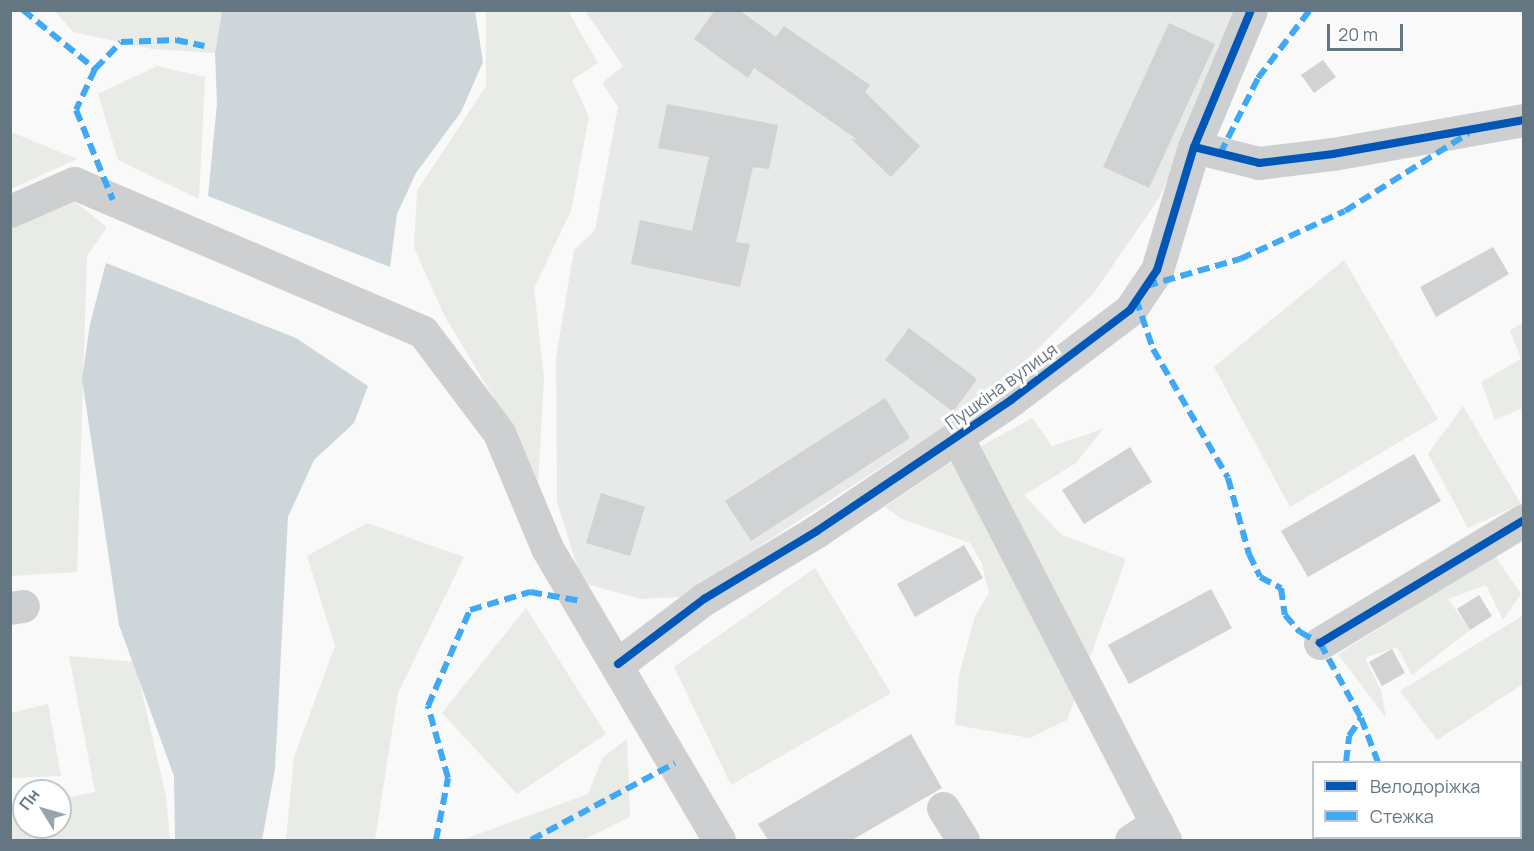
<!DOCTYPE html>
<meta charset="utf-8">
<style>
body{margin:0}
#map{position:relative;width:1534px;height:851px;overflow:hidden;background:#f9f9f9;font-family:Manrope,sans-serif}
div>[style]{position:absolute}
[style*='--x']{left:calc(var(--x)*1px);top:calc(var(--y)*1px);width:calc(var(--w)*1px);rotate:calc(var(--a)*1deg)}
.built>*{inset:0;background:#e8e9e9}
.green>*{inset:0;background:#e8ebe6}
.water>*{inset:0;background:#ced6d9}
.building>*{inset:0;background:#d0d2d3}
.minor>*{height:33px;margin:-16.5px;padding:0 16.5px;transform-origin:16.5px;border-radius:16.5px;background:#cecfd0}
.quiet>*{height:6px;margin-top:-3px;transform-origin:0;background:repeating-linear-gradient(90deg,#3fa9f5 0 12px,transparent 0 18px)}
.cycleway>*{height:8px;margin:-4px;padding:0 4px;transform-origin:4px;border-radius:4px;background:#0057b8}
span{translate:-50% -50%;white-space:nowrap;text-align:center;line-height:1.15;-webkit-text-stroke:6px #fff;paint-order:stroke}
.street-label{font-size:18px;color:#657683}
.frame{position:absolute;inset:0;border:12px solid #657683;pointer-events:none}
.legend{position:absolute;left:1312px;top:761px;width:210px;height:78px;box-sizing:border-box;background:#fff;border:2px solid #c1c8cd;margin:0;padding:8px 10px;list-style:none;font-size:18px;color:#657683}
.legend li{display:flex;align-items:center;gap:12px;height:30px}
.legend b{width:30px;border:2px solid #c1c8cd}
.north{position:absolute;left:12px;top:779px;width:60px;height:60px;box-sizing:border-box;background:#fff;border:2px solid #c1c8cd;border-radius:50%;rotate:307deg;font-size:16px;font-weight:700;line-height:24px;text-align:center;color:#657683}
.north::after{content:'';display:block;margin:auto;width:21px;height:27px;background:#99a4ac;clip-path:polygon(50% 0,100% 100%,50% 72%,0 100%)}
.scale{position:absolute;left:1327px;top:24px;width:76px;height:27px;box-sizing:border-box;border:3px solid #657683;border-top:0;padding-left:8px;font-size:18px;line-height:21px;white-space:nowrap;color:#657683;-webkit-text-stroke:4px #fff;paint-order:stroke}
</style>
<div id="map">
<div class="built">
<div style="clip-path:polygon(585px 11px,1239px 11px,1160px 197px,1093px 294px,988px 398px,681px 597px,641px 599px,582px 583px,557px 502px,556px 358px,574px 250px,595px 230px,618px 107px,602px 83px,623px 66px)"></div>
</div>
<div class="green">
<div style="clip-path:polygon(55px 11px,222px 11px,215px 53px,152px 49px,73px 32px)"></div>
<div style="clip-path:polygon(486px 11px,568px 11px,598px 63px,572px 80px,589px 117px,571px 211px,534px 288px,544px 378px,538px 484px,512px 428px,444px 315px,414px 248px,417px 191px,486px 86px)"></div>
<div style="clip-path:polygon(157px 66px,205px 77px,199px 199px,118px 160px,98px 94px)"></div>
<div style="clip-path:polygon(11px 132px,77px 159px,11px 189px)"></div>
<div style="clip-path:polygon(69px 197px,107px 227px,87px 256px,77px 572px,11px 576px,11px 224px)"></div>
<div style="clip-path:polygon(1344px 260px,1438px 419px,1290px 507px,1214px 367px)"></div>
<div style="clip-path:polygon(1523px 323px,1523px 408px,1495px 420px,1481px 382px,1521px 359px,1510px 330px)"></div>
<div style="clip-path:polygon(1463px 406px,1521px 504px,1468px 528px,1428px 454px)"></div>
<div style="clip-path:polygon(1032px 418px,1052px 446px,1103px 429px,1076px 463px,1024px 495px,1062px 535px,1126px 559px,1067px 720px,1030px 738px,955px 725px,959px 675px,975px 616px,989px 593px,982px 564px,970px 543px,902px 519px,885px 507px,942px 468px)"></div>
<div style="clip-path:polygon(367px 523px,464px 557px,398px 693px,375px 840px,286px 840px,294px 757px,335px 646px,307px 556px)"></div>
<div style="clip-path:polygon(1495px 556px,1521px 594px,1503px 620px,1486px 585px,1448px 599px,1470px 630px,1412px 675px,1397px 647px,1365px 658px,1381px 690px,1386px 718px,1338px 654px)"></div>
<div style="clip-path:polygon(815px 568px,891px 693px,731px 785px,674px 667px)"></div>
<div style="clip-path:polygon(526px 608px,606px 734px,517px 794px,442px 713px)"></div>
<div style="clip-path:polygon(1522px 616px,1523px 684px,1437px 740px,1400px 691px)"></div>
<div style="clip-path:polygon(69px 656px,135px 662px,166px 796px,170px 840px,11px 840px,11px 809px,24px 806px,24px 827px,60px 827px,60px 799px,95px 792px)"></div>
<div style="clip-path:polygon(48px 704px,61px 776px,11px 778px,11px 713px)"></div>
<div style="clip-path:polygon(627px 739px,630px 817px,583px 840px,462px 840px,588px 794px,603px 757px)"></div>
</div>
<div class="water">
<div style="clip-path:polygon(222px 11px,475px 11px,483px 62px,461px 112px,416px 173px,397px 214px,390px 267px,208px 196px,217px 104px,215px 53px)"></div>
<div style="clip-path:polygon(106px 263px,296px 338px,368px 386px,354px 423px,314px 460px,288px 517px,275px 769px,262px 840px,175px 840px,174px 776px,119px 625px,82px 379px,90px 324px)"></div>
</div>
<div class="building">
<div style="clip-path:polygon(715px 10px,739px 10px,776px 37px,784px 26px,870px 85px,865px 92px,920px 146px,891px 177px,851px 139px,858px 140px,754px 68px,748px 78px,694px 39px)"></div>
<div style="clip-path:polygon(1169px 23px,1215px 44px,1149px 188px,1103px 167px)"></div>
<div style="clip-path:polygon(1323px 60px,1336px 77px,1314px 93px,1301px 75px)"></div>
<div style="clip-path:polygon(667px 104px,778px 125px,769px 169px,753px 167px,736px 242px,750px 244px,740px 287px,631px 264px,640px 220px,692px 231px,709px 157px,658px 148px)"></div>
<div style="clip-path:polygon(1493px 247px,1509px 274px,1436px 317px,1420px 287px)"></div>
<div style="clip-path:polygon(909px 328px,977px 379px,953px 412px,885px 360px)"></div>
<div style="clip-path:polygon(885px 398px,910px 438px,751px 541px,725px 501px)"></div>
<div style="clip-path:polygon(1130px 447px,1152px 482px,1084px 524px,1062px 490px)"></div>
<div style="clip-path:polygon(1414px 454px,1441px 501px,1308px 577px,1281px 531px)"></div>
<div style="clip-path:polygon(601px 493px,645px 507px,630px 556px,586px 543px)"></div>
<div style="clip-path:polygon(964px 545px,983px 578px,915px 617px,897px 584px)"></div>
<div style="clip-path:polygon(1211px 589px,1232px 628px,1129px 684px,1108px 645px)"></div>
<div style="clip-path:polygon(1479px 595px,1492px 616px,1470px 630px,1457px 609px)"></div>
<div style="clip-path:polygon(1392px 649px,1405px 673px,1382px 686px,1369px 662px)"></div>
<div style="clip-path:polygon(911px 734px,942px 788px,852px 840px,768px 840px,758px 824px)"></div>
</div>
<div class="minor">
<div style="--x:1194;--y:147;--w:67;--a:13.8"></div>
<div style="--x:1259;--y:163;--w:75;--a:-6.9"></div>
<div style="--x:1333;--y:154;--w:194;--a:-10.1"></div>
<div style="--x:10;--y:211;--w:70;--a:-23.6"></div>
<div style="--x:74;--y:183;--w:379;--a:23.1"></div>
<div style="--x:423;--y:332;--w:126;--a:53"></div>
<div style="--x:499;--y:433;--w:125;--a:67.3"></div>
<div style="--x:547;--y:548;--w:339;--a:59.5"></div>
<div style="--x:957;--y:437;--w:454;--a:62.7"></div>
<div style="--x:10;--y:608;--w:13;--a:-9"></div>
<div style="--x:1320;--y:643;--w:238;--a:-31.1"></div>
<div style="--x:618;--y:664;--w:108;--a:-37.1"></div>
<div style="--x:704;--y:599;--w:132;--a:-31"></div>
<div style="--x:817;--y:531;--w:234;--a:-34"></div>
<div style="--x:1011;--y:400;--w:149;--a:-37.1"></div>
<div style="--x:1130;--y:310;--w:48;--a:-56"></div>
<div style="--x:1157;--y:270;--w:128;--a:-73.3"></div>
<div style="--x:1194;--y:147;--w:148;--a:-67.4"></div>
<div style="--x:943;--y:808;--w:38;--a:58"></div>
<div style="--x:1131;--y:840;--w:31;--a:-33"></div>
</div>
<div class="quiet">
<div style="--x:23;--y:10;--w:93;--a:39.3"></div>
<div style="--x:95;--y:69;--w:45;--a:114.9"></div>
<div style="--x:76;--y:110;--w:97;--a:67.7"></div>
<div style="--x:95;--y:69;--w:37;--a:-46"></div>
<div style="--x:121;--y:42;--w:55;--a:-2.1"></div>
<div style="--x:176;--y:40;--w:29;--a:12"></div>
<div style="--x:1220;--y:154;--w:85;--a:-63.4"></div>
<div style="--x:1258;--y:78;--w:86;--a:-52.6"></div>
<div style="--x:1146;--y:286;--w:98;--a:-16"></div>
<div style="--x:1240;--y:259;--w:115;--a:-24.6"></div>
<div style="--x:1345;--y:211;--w:146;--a:-32.2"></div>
<div style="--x:1136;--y:299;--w:53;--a:71.2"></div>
<div style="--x:1153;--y:349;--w:149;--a:59.8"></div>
<div style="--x:1228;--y:478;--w:79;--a:74.6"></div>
<div style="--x:1249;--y:554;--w:25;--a:64"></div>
<div style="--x:1260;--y:577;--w:24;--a:28"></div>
<div style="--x:1281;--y:588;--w:27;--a:82"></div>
<div style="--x:1285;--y:615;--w:23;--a:49"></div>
<div style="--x:1300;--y:632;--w:23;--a:29"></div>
<div style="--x:1320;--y:643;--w:85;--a:61.3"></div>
<div style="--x:1361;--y:718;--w:47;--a:68.9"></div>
<div style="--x:1346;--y:762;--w:26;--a:-83"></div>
<div style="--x:1349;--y:736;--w:22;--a:-56"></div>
<div style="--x:1387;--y:838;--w:2;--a:63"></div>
<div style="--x:436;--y:840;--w:63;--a:-79"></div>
<div style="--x:448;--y:778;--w:75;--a:-105.5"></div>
<div style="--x:428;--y:706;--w:105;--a:-66.4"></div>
<div style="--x:470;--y:610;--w:63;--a:-16.7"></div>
<div style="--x:530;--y:592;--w:52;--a:10"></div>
<div style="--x:531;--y:840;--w:163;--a:-28.1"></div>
</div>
<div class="cycleway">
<div style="--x:1194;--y:147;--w:67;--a:13.8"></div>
<div style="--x:1259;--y:163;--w:75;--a:-6.9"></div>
<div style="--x:1333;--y:154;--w:194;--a:-10.1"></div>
<div style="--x:1320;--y:643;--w:238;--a:-31.1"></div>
<div style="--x:618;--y:664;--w:108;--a:-37.1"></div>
<div style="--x:704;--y:599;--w:132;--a:-31"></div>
<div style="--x:817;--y:531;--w:234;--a:-34"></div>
<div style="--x:1011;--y:400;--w:149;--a:-37.1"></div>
<div style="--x:1130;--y:310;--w:48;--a:-56"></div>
<div style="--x:1157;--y:270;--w:128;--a:-73.3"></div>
<div style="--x:1194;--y:147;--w:148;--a:-67.4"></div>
</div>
<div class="street-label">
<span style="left:1001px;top:386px;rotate:-36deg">Пушкіна вулиця</span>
</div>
<div class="frame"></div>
<ul class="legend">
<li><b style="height:8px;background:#0057b8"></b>Велодоріжка</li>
<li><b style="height:8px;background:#3fa9f5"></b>Стежка</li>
</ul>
<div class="north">Пн</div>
<div class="scale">20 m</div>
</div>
